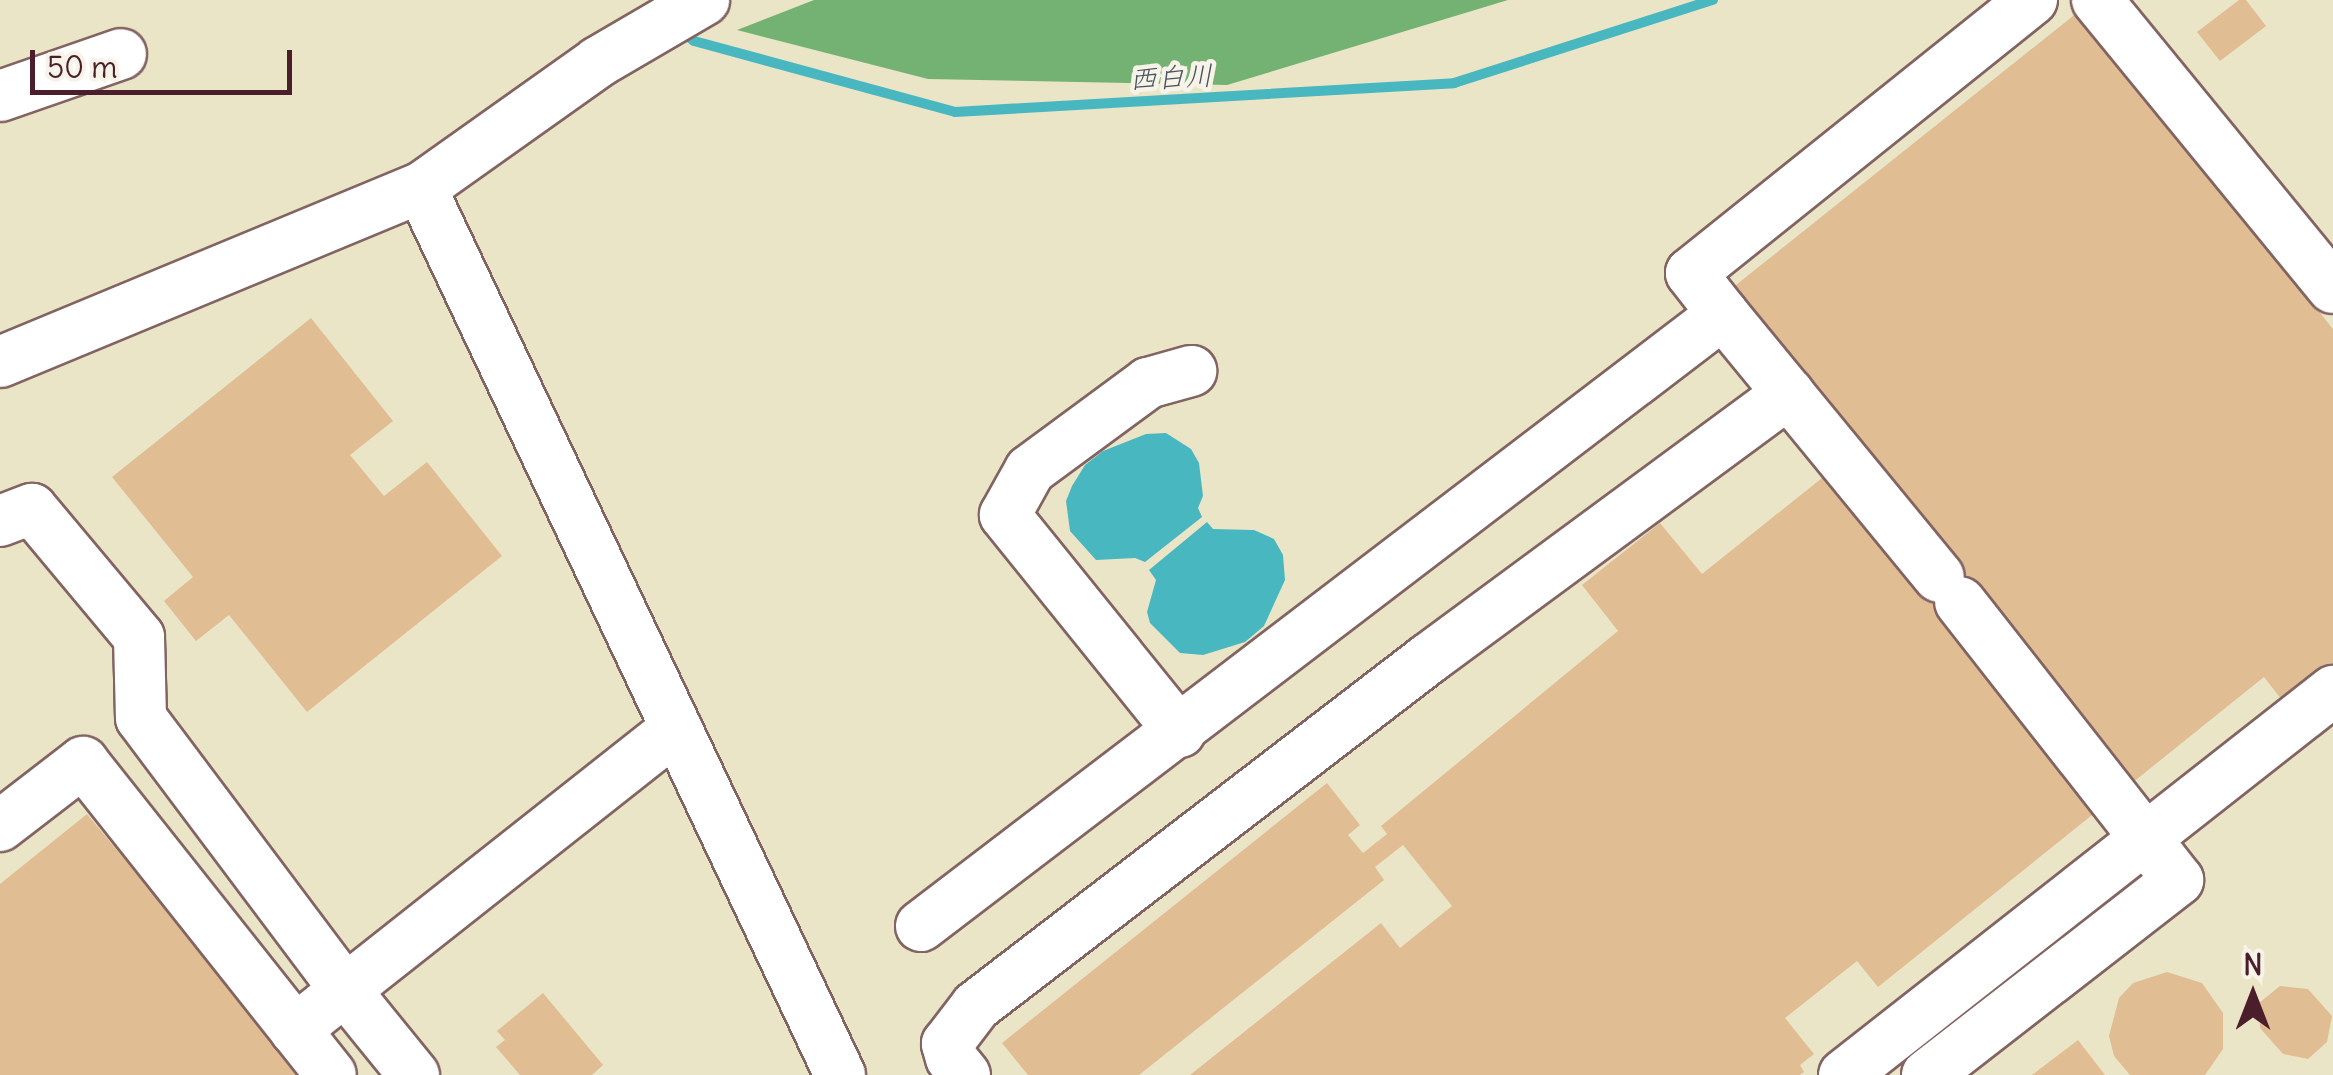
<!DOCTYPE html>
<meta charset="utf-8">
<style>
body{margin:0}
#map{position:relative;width:2333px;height:1075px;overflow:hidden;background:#ebe5c7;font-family:Delius,"Klee One",sans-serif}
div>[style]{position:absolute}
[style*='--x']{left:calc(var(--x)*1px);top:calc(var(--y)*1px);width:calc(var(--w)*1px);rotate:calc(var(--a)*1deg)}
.forest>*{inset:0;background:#74b274}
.water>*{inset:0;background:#48b7c0}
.stream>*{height:10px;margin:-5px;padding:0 5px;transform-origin:5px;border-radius:5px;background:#48b7c0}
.building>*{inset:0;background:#e0bd93}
.roads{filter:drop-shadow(2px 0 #826462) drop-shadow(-2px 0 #826462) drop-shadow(0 2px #826462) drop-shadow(0 -2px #826462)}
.minor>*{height:50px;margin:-25px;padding:0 25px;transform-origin:25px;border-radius:25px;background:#fff}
span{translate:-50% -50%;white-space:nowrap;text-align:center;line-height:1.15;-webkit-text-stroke:9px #f7f3e8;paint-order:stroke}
.water-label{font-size:28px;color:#49545f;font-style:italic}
.north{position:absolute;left:2203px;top:945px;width:100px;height:100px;-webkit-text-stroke:8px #f7f3e8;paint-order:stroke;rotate:0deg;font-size:28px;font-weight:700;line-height:40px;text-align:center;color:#4a1f2b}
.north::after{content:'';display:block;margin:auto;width:35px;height:45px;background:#4a1f2b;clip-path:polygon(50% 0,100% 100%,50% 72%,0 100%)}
.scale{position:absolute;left:30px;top:50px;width:262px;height:45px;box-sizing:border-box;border:5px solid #4a1f2b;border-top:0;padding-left:12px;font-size:30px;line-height:35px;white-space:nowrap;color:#4a1f2b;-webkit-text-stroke:8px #f7f3e8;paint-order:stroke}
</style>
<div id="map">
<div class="forest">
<div style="clip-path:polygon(814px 0,1508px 0,1227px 85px,928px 79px,737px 30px)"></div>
</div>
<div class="water">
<div style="clip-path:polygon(1166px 433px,1191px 449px,1199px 463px,1203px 496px,1198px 508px,1202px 517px,1145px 562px,1135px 558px,1096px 560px,1070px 531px,1066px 501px,1072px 486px,1085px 465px,1103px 451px,1146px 434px)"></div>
<div style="clip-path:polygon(1207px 522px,1213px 529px,1254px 530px,1274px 539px,1283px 555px,1285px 580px,1264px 626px,1245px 642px,1203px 655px,1180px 653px,1150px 623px,1147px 612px,1156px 580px,1149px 570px)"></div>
</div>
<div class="stream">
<div style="--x:679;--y:29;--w:19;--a:39"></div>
<div style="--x:694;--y:41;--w:270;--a:15.2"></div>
<div style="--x:955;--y:112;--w:500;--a:-3.3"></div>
<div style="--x:1454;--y:83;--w:272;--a:-17.8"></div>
</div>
<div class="building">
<div style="clip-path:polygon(2239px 0,2246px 0,2266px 26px,2220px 61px,2197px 32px)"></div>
<div style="clip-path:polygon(2078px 12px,2333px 329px,2333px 675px,2289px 709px,2264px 677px,1878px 987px,1857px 961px,1785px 1018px,1814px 1054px,1800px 1065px,1804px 1072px,1800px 1075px,1190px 1075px,1381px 923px,1400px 948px,1452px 906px,1403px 845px,1375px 867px,1384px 880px,1139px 1075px,1028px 1075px,1002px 1043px,1327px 783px,1360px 825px,1348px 835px,1363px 853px,1387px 834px,1381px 826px,1618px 631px,1582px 585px,1660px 523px,1702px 574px,1827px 474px,1731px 289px)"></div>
<div style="clip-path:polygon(311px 318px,393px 421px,350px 455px,384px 496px,427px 462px,502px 556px,307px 712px,229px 615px,196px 641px,164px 601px,193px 577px,112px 477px)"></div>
<div style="clip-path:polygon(87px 814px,304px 1075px,0 1075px,0 884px)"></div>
<div style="clip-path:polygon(2167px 972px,2202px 983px,2223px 1013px,2223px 1049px,2205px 1075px,2130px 1075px,2114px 1056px,2109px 1036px,2119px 998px,2133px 983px)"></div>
<div style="clip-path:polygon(2280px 986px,2308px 989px,2332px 1016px,2327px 1042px,2308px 1059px,2283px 1054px,2260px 1028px,2259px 1003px)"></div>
<div style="clip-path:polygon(543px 993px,603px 1065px,592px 1075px,520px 1075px,496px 1047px,505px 1040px,497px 1031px)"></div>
<div style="clip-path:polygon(2078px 1040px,2105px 1075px,2032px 1075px)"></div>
</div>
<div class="roads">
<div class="minor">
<div style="--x:2097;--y:0;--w:372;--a:50.7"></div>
<div style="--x:0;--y:96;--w:128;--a:-19.1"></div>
<div style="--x:421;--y:188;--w:981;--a:64.71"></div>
<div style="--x:1723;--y:314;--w:340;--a:50.6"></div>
<div style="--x:0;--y:362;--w:456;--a:-22.5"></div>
<div style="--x:421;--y:188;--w:217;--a:-35.4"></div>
<div style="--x:598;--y:62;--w:123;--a:-30.3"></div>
<div style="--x:0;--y:521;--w:34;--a:-21"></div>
<div style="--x:32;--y:509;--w:167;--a:50.1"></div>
<div style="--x:139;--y:637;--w:81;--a:88.6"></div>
<div style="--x:141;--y:718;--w:340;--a:53.1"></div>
<div style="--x:345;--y:990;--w:64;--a:141.3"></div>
<div style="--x:1180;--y:732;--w:279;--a:-128.9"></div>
<div style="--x:1005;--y:515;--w:51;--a:-60.9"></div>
<div style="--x:1030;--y:470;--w:147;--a:-36.4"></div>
<div style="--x:1148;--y:383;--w:45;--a:-15.6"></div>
<div style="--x:0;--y:826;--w:105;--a:-37.6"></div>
<div style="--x:83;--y:762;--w:399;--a:51.6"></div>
<div style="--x:921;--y:926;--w:1009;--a:-37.35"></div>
<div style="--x:1723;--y:314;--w:52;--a:-128"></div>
<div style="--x:1691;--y:273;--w:437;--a:-38.7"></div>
<div style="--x:414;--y:1075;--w:109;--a:-129.1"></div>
<div style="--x:345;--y:990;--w:422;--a:-38.3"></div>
<div style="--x:965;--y:1075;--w:22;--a:-129"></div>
<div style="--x:951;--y:1058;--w:15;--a:-106"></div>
<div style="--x:947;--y:1044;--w:48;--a:-52.7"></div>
<div style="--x:976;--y:1006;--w:570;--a:-37.51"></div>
<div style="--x:1428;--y:659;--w:448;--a:-36.4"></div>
<div style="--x:1844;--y:1075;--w:622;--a:-38.14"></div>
<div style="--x:1927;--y:1075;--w:318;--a:-37.8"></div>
<div style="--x:2178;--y:880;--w:353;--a:-128.1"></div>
</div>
</div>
<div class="water-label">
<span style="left:1171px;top:77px;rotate:-3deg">西白川</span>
</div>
<div class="north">N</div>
<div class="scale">50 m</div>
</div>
